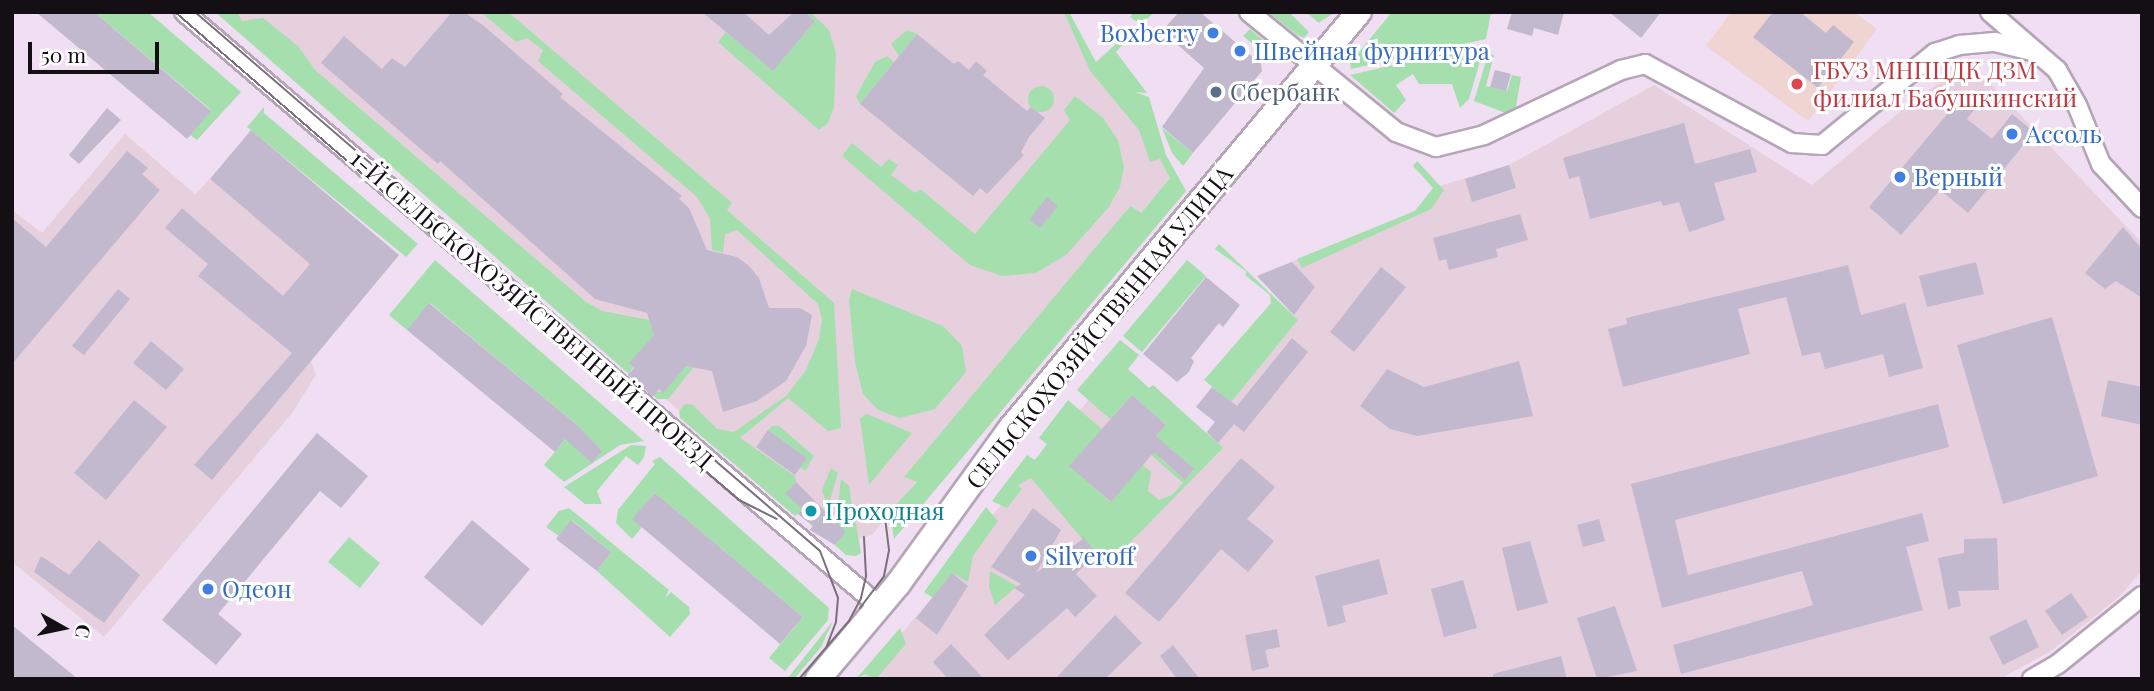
<!DOCTYPE html>
<meta charset="utf-8">
<style>
body{margin:0}
#map{position:relative;width:2154px;height:691px;overflow:hidden;background:#f0dff2;font-family:"Playfair Display",serif}
div>[style]{position:absolute}
[style*='--x']{left:calc(var(--x)*1px);top:calc(var(--y)*1px);width:calc(var(--w)*1px);rotate:calc(var(--a)*1deg)}
.industrial>*{inset:0;background:#e6d0de}
.medical>*{inset:0;background:#efd4d2}
.green>*{inset:0;background:#a5dfad}
.round{border-radius:50%}
.building>*{inset:0;background:#c2b9ce}
.roads{filter:drop-shadow(2px 0 #b5a5b7) drop-shadow(-2px 0 #b5a5b7) drop-shadow(0 2px #b5a5b7) drop-shadow(0 -2px #b5a5b7)}
.minor>*{height:18px;margin:-9px;padding:0 9px;transform-origin:9px;border-radius:9px;background:#fff}
.secondary>*{height:24px;margin:-12px;padding:0 12px;transform-origin:12px;border-radius:12px;background:#fff}
.tram>*{height:2px;margin:-1px;padding:0 1px;transform-origin:1px;border-radius:1px;background:#7a6f7b}
.dots>*{width:19px;height:19px;translate:-50% -50%;box-sizing:border-box;border:4px solid #fff;border-radius:50%}
span{translate:-50% -50%;white-space:nowrap;text-align:center;line-height:1.15;-webkit-text-stroke:6px #fff;paint-order:stroke}
.shop-label{font-size:24px;color:#366cbe}
.right{translate:-100% -50%;text-align:right}
.left{translate:0 -50%;text-align:left}
.health-label{font-size:24px;color:#be3a42}
.service-label{font-size:24px;color:#4e5e75}
.street-label{font-size:24px;color:#140f15}
.culture-label{font-size:24px;color:#0d838f}
.frame{position:absolute;inset:0;border:14px solid #140f15;pointer-events:none}
.north{position:absolute;left:28px;top:593px;width:70px;height:70px;-webkit-text-stroke:5px #fff;paint-order:stroke;rotate:99deg;font-size:19px;font-weight:700;line-height:28px;text-align:center;color:#140f15}
.north::after{content:'';display:block;margin:auto;width:24px;height:32px;background:#140f15;clip-path:polygon(50% 0,100% 100%,50% 72%,0 100%)}
.scale{position:absolute;left:28px;top:42px;width:131px;height:32px;box-sizing:border-box;border:4px solid #140f15;border-top:0;padding-left:9px;font-size:21px;line-height:24px;white-space:nowrap;color:#140f15;-webkit-text-stroke:5px #fff;paint-order:stroke}
</style>
<div id="map">
<div class="industrial">
<div style="clip-path:polygon(221px 12px,1069px 12px,1093px 69px,1138px 111px,1170px 178px,872px 535px,835px 545px,810px 530px,812px 526px)"></div>
<div style="clip-path:polygon(1970px 62px,2142px 243px,2142px 571px,2118px 598px,2051px 651px,2000px 679px,862px 679px,938px 591px,986px 523px,1120px 362px,1202px 437px,1208px 431px,1298px 320px,1257px 276px,1415px 211px,1433px 188px,1509px 165px,1654px 85px,1812px 185px,1914px 100px)"></div>
<div style="clip-path:polygon(125px 134px,195px 194px,210px 179px,310px 263px,351px 215px,399px 255px,311px 361px,316px 375px,292px 413px,104px 637px,12px 562px,12px 210px,42px 233px)"></div>
</div>
<div class="medical">
<div style="clip-path:polygon(1731px 12px,1854px 12px,1877px 29px,1808px 121px,1706px 46px)"></div>
</div>
<div class="green">
<div style="clip-path:polygon(94px 12px,148px 12px,241px 92px,197px 140px,190px 135px,211px 110px)"></div>
<div style="clip-path:polygon(215px 12px,237px 12px,242px 21px,263px 18px,298px 46px,315px 70px,586px 302px,602px 311px,649px 320px,655px 337px,678px 363px,693px 368px,668px 399px,657px 399px,653px 395px,656px 392px,663px 392px,629px 363px,633px 367px,629px 374px)"></div>
<div style="clip-path:polygon(481px 12px,508px 12px,732px 203px,727px 210px,834px 303px,841px 428px,828px 431px,788px 398px,740px 438px,795px 476px,796px 482px,786px 494px,803px 509px,798px 514px,795px 516px,680px 418px,679px 411px,685px 404px,693px 405px,717px 429px,734px 432px,786px 396px,806px 370px,819px 339px,822px 320px,818px 304px,737px 230px,725px 234px,723px 252px,712px 250px,710px 219px,697px 197px,538px 61px,543px 50px,527px 38px,516px 42px)"></div>
<div style="clip-path:polygon(804px 12px,810px 12px,829px 30px,836px 53px,834px 107px,828px 123px,819px 130px,718px 42px,726px 32px,773px 71px,815px 21px)"></div>
<div style="clip-path:polygon(1064px 12px,1069px 12px,1096px 62px,1126px 35px,1129px 38px,1116px 52px,1147px 93px,1135px 92px,1149px 97px,1166px 155px,1186px 191px,894px 539px,890px 511px,917px 482px,904px 477px,1125px 212px,1131px 206px,1141px 213px,1170px 178px,1160px 159px,1150px 162px,1139px 130px,1090px 71px)"></div>
<div style="clip-path:polygon(1134px 12px,1154px 12px,1142px 25px,1130px 17px)"></div>
<div style="clip-path:polygon(1268px 12px,1289px 12px,1309px 32px,1304px 38px,1297px 35px)"></div>
<div style="clip-path:polygon(1306px 12px,1335px 12px,1319px 23px)"></div>
<div style="clip-path:polygon(1392px 12px,1491px 12px,1486px 39px,1351px 69px,1350px 63px)"></div>
<div style="clip-path:polygon(1250px 29px,1282px 56px,1276px 63px,1243px 36px)"></div>
<div style="clip-path:polygon(907px 30px,917px 34px,899px 56px,891px 44px)"></div>
<div style="clip-path:polygon(1485px 44px,1469px 99px,1460px 108px,1452px 84px,1419px 84px,1413px 74px,1396px 85px,1406px 100px,1394px 113px,1350px 75px)"></div>
<div style="clip-path:polygon(1488px 54px,1494px 55px,1486px 86px,1507px 91px,1512px 75px,1521px 77px,1515px 113px,1511px 115px,1474px 101px)"></div>
<div style="clip-path:polygon(887px 56px,894px 62px,860px 104px,856px 96px,875px 62px)"></div>
<div class="round" style="left:1028px;top:86px;width:26px;height:26px"></div>
<div style="clip-path:polygon(1075px 96px,1103px 118px,1118px 140px,1124px 167px,1120px 187px,1109px 207px,1067px 254px,1036px 273px,1002px 276px,970px 265px,842px 156px,852px 143px,881px 167px,889px 159px,898px 165px,891px 175px,915px 193px,920px 189px,975px 234px,1070px 120px,1064px 110px)"></div>
<div style="clip-path:polygon(264px 107px,264px 113px,418px 244px,406px 257px,247px 127px)"></div>
<div style="clip-path:polygon(1162px 128px,1193px 153px,1183px 166px,1172px 153px)"></div>
<div style="clip-path:polygon(1417px 161px,1444px 190px,1431px 209px,1302px 268px,1297px 259px,1415px 211px,1433px 188px,1413px 166px)"></div>
<div style="clip-path:polygon(1219px 244px,1298px 320px,1215px 422px,1226px 398px,1204px 380px,1271px 303px,1270px 295px,1245px 275px,1247px 272px,1215px 249px)"></div>
<div style="clip-path:polygon(435px 260px,644px 441px,620px 445px,564px 482px,544px 465px,577px 425px,430px 303px,407px 330px,389px 315px)"></div>
<div style="clip-path:polygon(1187px 260px,1206px 276px,1142px 352px,1123px 336px)"></div>
<div style="clip-path:polygon(852px 289px,943px 326px,962px 346px,966px 372px,935px 409px,900px 418px,878px 410px,863px 394px,855px 362px,849px 300px)"></div>
<div style="clip-path:polygon(evenodd,1120px 340px,1139px 355px,1128px 369px,1149px 388px,1153px 385px,1223px 448px,1106px 567px,1031px 478px,1018px 485px,1022px 489px,1007px 508px,992px 501px,1027px 455px,1035px 460px,1047px 444px,1039px 438px,1068px 400px,1111px 437px,1098px 434px,1070px 466px,1110px 502px,1119px 444px,1151px 472px,1148px 491px,1159px 500px,1172px 495px,1183px 483px,1077px 390px,1120px 340px,1132px 395px,1166px 425px,1148px 445px,1114px 415px,1132px 395px,1120px 340px,1170px 448px,1194px 470px,1185px 479px,1161px 459px,1170px 448px)"></div>
<div style="clip-path:polygon(867px 414px,912px 433px,869px 485px,860px 418px)"></div>
<div style="clip-path:polygon(772px 426px,779px 426px,814px 456px,805px 471px,800px 467px,807px 458px,768px 430px)"></div>
<div style="clip-path:polygon(631px 445px,646px 446px,644px 457px,638px 465px,626px 456px,597px 491px,602px 504px,585px 504px,564px 487px)"></div>
<div style="clip-path:polygon(660px 457px,829px 608px,828px 620px,785px 671px,769px 658px,803px 617px,655px 493px,633px 519px,642px 527px,632px 539px,616px 523px,618px 510px,655px 464px,652px 461px)"></div>
<div style="clip-path:polygon(831px 468px,838px 473px,828px 507px,822px 490px)"></div>
<div style="clip-path:polygon(841px 479px,849px 486px,852px 506px,837px 512px)"></div>
<div style="clip-path:polygon(986px 507px,998px 521px,973px 556px,968px 582px,952px 573px,933px 598px,924px 592px)"></div>
<div style="clip-path:polygon(569px 508px,669px 590px,665px 598px,671px 592px,689px 607px,690px 614px,670px 637px,597px 571px,611px 552px,572px 520px,559px 536px,546px 527px,559px 511px)"></div>
<div style="clip-path:polygon(854px 512px,861px 553px,856px 556px,846px 555px,835px 545px,846px 532px,832px 520px,843px 517px,846px 523px,854px 522px)"></div>
<div style="clip-path:polygon(349px 537px,380px 563px,360px 588px,328px 562px)"></div>
<div style="clip-path:polygon(990px 571px,1017px 586px,995px 605px,989px 587px)"></div>
<div style="clip-path:polygon(833px 621px,821px 647px,794px 679px,787px 679px)"></div>
<div style="clip-path:polygon(900px 628px,906px 644px,876px 679px,866px 674px,856px 679px)"></div>
</div>
<div class="building">
<div style="clip-path:polygon(36px 12px,94px 12px,211px 111px,187px 139px)"></div>
<div style="clip-path:polygon(452px 12px,464px 12px,484px 26px,563px 94px,560px 97px,682px 196px,679px 199px,689px 208px,707px 250px,737px 257px,749px 266px,759px 278px,769px 308px,800px 308px,812px 315px,806px 346px,786px 381px,757px 401px,723px 412px,712px 371px,686px 366px,663px 393px,659px 389px,653px 397px,628px 375px,634px 368px,629px 363px,654px 335px,647px 313px,595px 299px,440px 161px,438px 164px,321px 63px,344px 36px,382px 69px,392px 58px,405px 67px)"></div>
<div style="clip-path:polygon(702px 12px,743px 12px,769px 35px,794px 12px,804px 12px,815px 21px,773px 71px)"></div>
<div style="clip-path:polygon(1179px 12px,1200px 12px,1261px 64px,1262px 71px,1193px 153px,1162px 127px,1204px 68px,1162px 31px)"></div>
<div style="clip-path:polygon(1512px 12px,1564px 12px,1558px 35px,1534px 28px,1532px 36px,1507px 29px)"></div>
<div style="clip-path:polygon(1609px 12px,1661px 12px,1641px 38px)"></div>
<div style="clip-path:polygon(1773px 12px,1800px 12px,1826px 33px,1833px 25px,1854px 42px,1818px 88px,1753px 37px)"></div>
<div style="clip-path:polygon(917px 34px,954px 64px,958px 61px,969px 70px,976px 61px,987px 71px,983px 75px,1027px 111px,1031px 107px,1045px 118px,1029px 137px,1021px 152px,1024px 155px,987px 194px,980px 188px,973px 196px,860px 104px)"></div>
<div style="clip-path:polygon(1495px 70px,1511px 74px,1506px 91px,1490px 87px)"></div>
<div style="clip-path:polygon(1964px 94px,1978px 105px,1967px 119px,1992px 139px,2012px 114px,2034px 132px,1968px 213px,1940px 190px,1901px 235px,1869px 207px)"></div>
<div style="clip-path:polygon(107px 108px,121px 120px,79px 164px,69px 155px)"></div>
<div style="clip-path:polygon(1684px 123px,1695px 164px,1750px 149px,1757px 172px,1714px 183px,1725px 220px,1689px 232px,1679px 202px,1663px 206px,1661px 201px,1590px 219px,1579px 176px,1569px 179px,1563px 158px)"></div>
<div style="clip-path:polygon(251px 130px,399px 255px,212px 480px,194px 465px,292px 353px,198px 276px,208px 264px,165px 228px,182px 208px,283px 296px,310px 264px,210px 179px)"></div>
<div style="clip-path:polygon(127px 151px,148px 168px,142px 174px,160px 190px,12px 364px,12px 218px,46px 247px)"></div>
<div style="clip-path:polygon(1509px 165px,1516px 188px,1472px 202px,1465px 179px)"></div>
<div style="clip-path:polygon(1047px 197px,1058px 206px,1040px 228px,1029px 220px)"></div>
<div style="clip-path:polygon(1520px 214px,1528px 240px,1496px 249px,1498px 257px,1449px 270px,1446px 259px,1439px 261px,1433px 238px)"></div>
<div style="clip-path:polygon(2123px 227px,2142px 249px,2142px 298px,2116px 281px,2105px 289px,2085px 273px)"></div>
<div style="clip-path:polygon(1292px 262px,1315px 287px,1294px 315px,1257px 276px)"></div>
<div style="clip-path:polygon(1976px 262px,1984px 294px,1927px 307px,1919px 276px)"></div>
<div style="clip-path:polygon(1848px 265px,1861px 315px,1905px 303px,1923px 368px,1889px 377px,1883px 354px,1825px 369px,1820px 352px,1802px 356px,1786px 297px,1738px 309px,1750px 354px,1623px 387px,1608px 329px,1627px 324px,1626px 318px)"></div>
<div style="clip-path:polygon(1381px 267px,1406px 287px,1354px 352px,1330px 332px)"></div>
<div style="clip-path:polygon(1206px 277px,1240px 305px,1223px 327px,1219px 323px,1191px 358px,1194px 361px,1189px 372px,1177px 382px,1143px 354px)"></div>
<div style="clip-path:polygon(118px 289px,130px 299px,84px 355px,72px 346px)"></div>
<div style="clip-path:polygon(429px 303px,577px 425px,602px 451px,592px 463px,565px 439px,555px 452px,407px 330px)"></div>
<div style="clip-path:polygon(2052px 317px,2098px 476px,2003px 504px,1957px 345px)"></div>
<div style="clip-path:polygon(1292px 338px,1308px 352px,1244px 432px,1234px 424px,1218px 443px,1207px 432px,1215px 422px,1196px 407px,1212px 387px,1237px 406px)"></div>
<div style="clip-path:polygon(151px 341px,184px 369px,166px 390px,133px 363px)"></div>
<div style="clip-path:polygon(1519px 361px,1533px 416px,1417px 436px,1390px 429px,1360px 406px,1387px 369px,1424px 387px)"></div>
<div style="clip-path:polygon(2108px 380px,2142px 387px,2142px 425px,2101px 416px)"></div>
<div style="clip-path:polygon(1132px 395px,1166px 425px,1156px 436px,1194px 469px,1185px 480px,1154px 452px,1111px 502px,1069px 466px)"></div>
<div style="clip-path:polygon(134px 400px,167px 427px,106px 500px,74px 473px)"></div>
<div style="clip-path:polygon(1938px 404px,1949px 447px,1675px 520px,1688px 575px,1922px 513px,1929px 541px,1906px 547px,1923px 610px,1681px 674px,1673px 645px,1813px 605px,1802px 571px,1662px 608px,1631px 484px)"></div>
<div style="clip-path:polygon(768px 430px,807px 458px,795px 475px,756px 447px)"></div>
<div style="clip-path:polygon(317px 433px,368px 476px,341px 508px,320px 491px,218px 614px,242px 634px,216px 665px,162px 620px)"></div>
<div style="clip-path:polygon(1241px 458px,1275px 487px,1247px 519px,1274px 541px,1248px 572px,1221px 549px,1159px 622px,1125px 593px)"></div>
<div style="clip-path:polygon(796px 482px,846px 532px,835px 545px,810px 530px,813px 526px,798px 514px,803px 509px,785px 494px)"></div>
<div style="clip-path:polygon(655px 493px,803px 617px,780px 644px,632px 519px)"></div>
<div style="clip-path:polygon(1033px 508px,1061px 530px,1036px 573px,1084px 538px,1096px 553px,1076px 574px,1097px 596px,1075px 617px,1067px 608px,1008px 660px,984px 635px,1025px 595px,1014px 588px,1021px 584px,991px 567px)"></div>
<div style="clip-path:polygon(1599px 519px,1605px 541px,1583px 547px,1577px 525px)"></div>
<div style="clip-path:polygon(472px 520px,530px 569px,482px 626px,424px 577px)"></div>
<div style="clip-path:polygon(571px 520px,611px 552px,597px 571px,556px 539px)"></div>
<div style="clip-path:polygon(1997px 538px,1999px 590px,1958px 591px,1961px 606px,1948px 609px,1938px 558px,1964px 553px,1964px 539px)"></div>
<div style="clip-path:polygon(99px 540px,140px 575px,104px 623px,34px 572px,41px 556px,69px 575px)"></div>
<div style="clip-path:polygon(1530px 541px,1548px 603px,1517px 611px,1502px 548px)"></div>
<div style="clip-path:polygon(1379px 559px,1388px 594px,1342px 606px,1346px 622px,1328px 627px,1315px 576px)"></div>
<div style="clip-path:polygon(952px 573px,968px 586px,937px 635px,916px 618px)"></div>
<div style="clip-path:polygon(1463px 580px,1477px 628px,1444px 637px,1431px 589px)"></div>
<div style="clip-path:polygon(2071px 593px,2088px 617px,2062px 635px,2045px 611px)"></div>
<div style="clip-path:polygon(1615px 606px,1637px 671px,1597px 679px,1577px 618px)"></div>
<div style="clip-path:polygon(1115px 615px,1142px 643px,1105px 679px,1055px 679px)"></div>
<div style="clip-path:polygon(2026px 619px,2039px 647px,2003px 665px,1989px 637px)"></div>
<div style="clip-path:polygon(12px 625px,78px 679px,12px 679px)"></div>
<div style="clip-path:polygon(1277px 629px,1280px 647px,1265px 650px,1269px 667px,1252px 671px,1245px 635px)"></div>
<div style="clip-path:polygon(951px 644px,984px 679px,948px 679px,933px 662px)"></div>
<div style="clip-path:polygon(1173px 645px,1187px 663px,1200px 679px,1177px 679px,1160px 656px)"></div>
<div style="clip-path:polygon(1561px 656px,1567px 679px,1493px 679px,1493px 674px)"></div>
</div>
<div class="roads">
<div class="minor">
<div style="--x:184;--y:12;--w:914;--a:40.52"></div>
<div style="--x:1249;--y:12;--w:190;--a:39.2"></div>
<div style="--x:1396;--y:132;--w:43;--a:20.6"></div>
<div style="--x:1436;--y:147;--w:49;--a:-14"></div>
<div style="--x:1484;--y:135;--w:152;--a:-25.4"></div>
<div style="--x:1621;--y:70;--w:25;--a:-14"></div>
<div style="--x:1645;--y:64;--w:167;--a:28.3"></div>
<div style="--x:1792;--y:143;--w:30;--a:4"></div>
<div style="--x:1822;--y:145;--w:146;--a:-39.2"></div>
<div style="--x:1935;--y:53;--w:25;--a:-18"></div>
<div style="--x:1959;--y:45;--w:36;--a:-5"></div>
<div style="--x:1995;--y:42;--w:42;--a:13.7"></div>
<div style="--x:1990;--y:12;--w:89;--a:40.9"></div>
<div style="--x:2057;--y:70;--w:40;--a:60.3"></div>
<div style="--x:2077;--y:105;--w:64;--a:67.9"></div>
<div style="--x:2101;--y:164;--w:60;--a:47"></div>
<div style="--x:2032;--y:679;--w:30;--a:-30"></div>
<div style="--x:2058;--y:664;--w:108;--a:-39"></div>
</div>
<div class="secondary">
<div style="--x:818;--y:679;--w:124;--a:-49.9"></div>
<div style="--x:898;--y:584;--w:193;--a:-54.1"></div>
<div style="--x:1011;--y:428;--w:542;--a:-50.09"></div>
</div>
</div>
<div class="tram">
<div style="--x:175;--y:12;--w:746;--a:40.87"></div>
<div style="--x:739;--y:500;--w:42;--a:26.6"></div>
<div style="--x:195;--y:12;--w:825;--a:40.77"></div>
<div style="--x:820;--y:551;--w:50;--a:69"></div>
<div style="--x:838;--y:598;--w:24;--a:95"></div>
<div style="--x:836;--y:622;--w:26;--a:111"></div>
<div style="--x:860;--y:608;--w:40;--a:-53"></div>
<div style="--x:884;--y:576;--w:26;--a:-79"></div>
<div style="--x:889;--y:550;--w:34;--a:-97"></div>
<div style="--x:799;--y:679;--w:77;--a:-49.2"></div>
<div style="--x:849;--y:621;--w:26;--a:-62"></div>
<div style="--x:861;--y:598;--w:23;--a:-77"></div>
<div style="--x:866;--y:576;--w:39;--a:-93"></div>
</div>
<div class="dots">
<div style="left:1213px;top:33px;background:#3f7fe0"></div>
<div style="left:1240px;top:51px;background:#3f7fe0"></div>
<div style="left:1797px;top:84px;background:#e0444e"></div>
<div style="left:1216px;top:92px;background:#5c6f8a"></div>
<div style="left:2012px;top:134px;background:#3f7fe0"></div>
<div style="left:1900px;top:177px;background:#3f7fe0"></div>
<div style="left:811px;top:511px;background:#0f9aa8"></div>
<div style="left:1031px;top:556px;background:#3f7fe0"></div>
<div style="left:208px;top:589px;background:#3f7fe0"></div>
</div>
<div class="shop-label">
<span class="right" style="left:1199px;top:33px">Boxberry</span>
<span class="left" style="left:1254px;top:51px">Швейная фурнитура</span>
<span class="left" style="left:2026px;top:134px">Ассоль</span>
<span class="left" style="left:1914px;top:177px">Верный</span>
<span class="left" style="left:1045px;top:556px">Silveroff</span>
<span class="left" style="left:222px;top:589px">Одеон</span>
</div>
<div class="health-label">
<span class="left" style="left:1813px;top:84px">ГБУЗ МНПЦДК ДЗМ<br>филиал Бабушкинский</span>
</div>
<div class="service-label">
<span class="left" style="left:1230px;top:92px">Сбербанк</span>
</div>
<div class="street-label">
<span style="left:532px;top:309px;rotate:41deg">1-Й СЕЛЬСКОХОЗЯЙСТВЕННЫЙ ПРОЕЗД</span>
<span style="left:1099px;top:327px;rotate:-51deg">СЕЛЬСКОХОЗЯЙСТВЕННАЯ УЛИЦА</span>
</div>
<div class="culture-label">
<span class="left" style="left:825px;top:511px">Проходная</span>
</div>
<div class="frame"></div>
<div class="north">С</div>
<div class="scale">50 m</div>
</div>
